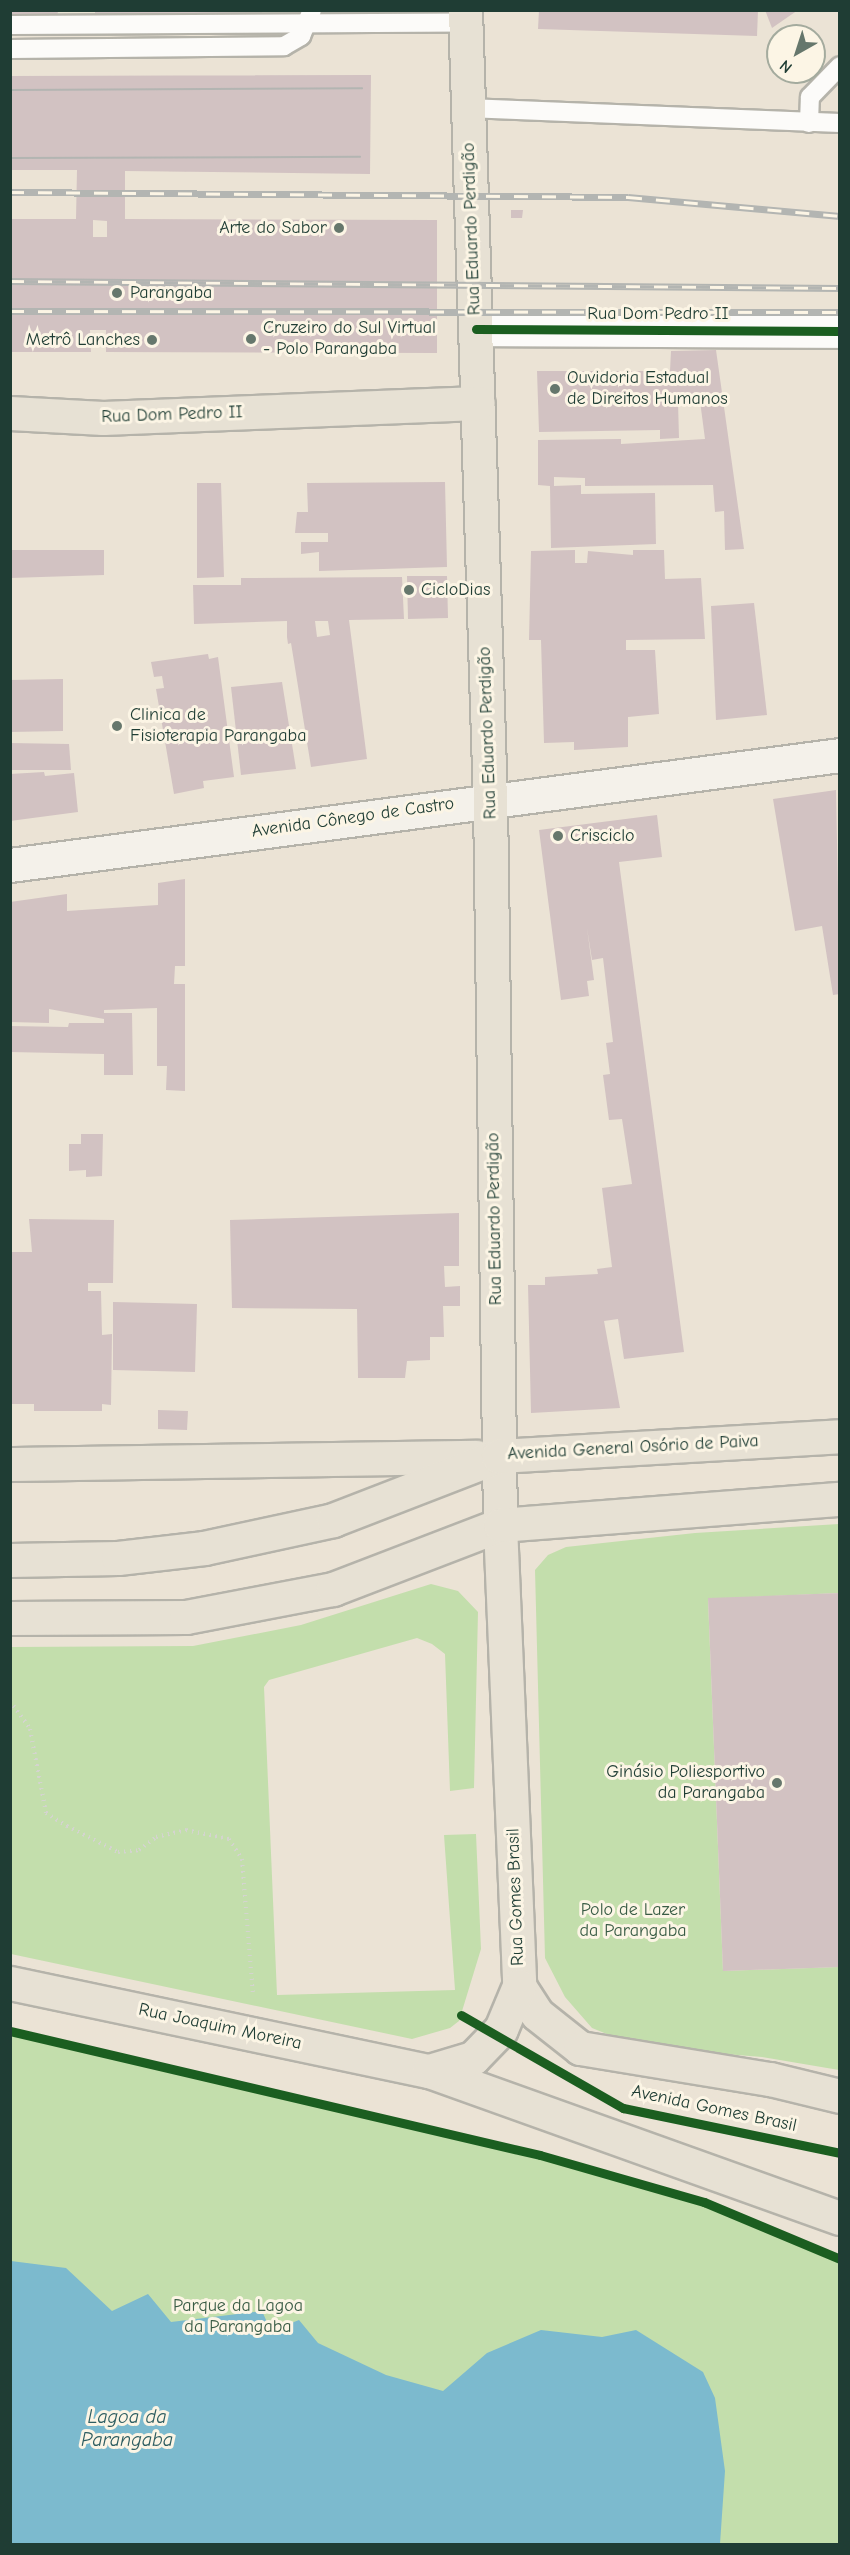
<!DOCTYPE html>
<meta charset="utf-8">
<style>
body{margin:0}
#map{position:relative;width:850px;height:2555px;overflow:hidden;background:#ebe3d5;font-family:"Comic Neue",sans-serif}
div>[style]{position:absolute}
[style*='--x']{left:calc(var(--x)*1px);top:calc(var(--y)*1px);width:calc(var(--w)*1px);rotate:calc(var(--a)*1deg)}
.green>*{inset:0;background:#c3deac}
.water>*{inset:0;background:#7cbace}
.building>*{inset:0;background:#d2c2c2}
.path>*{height:4px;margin-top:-2px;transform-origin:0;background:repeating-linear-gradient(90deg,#d4d4cf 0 1.5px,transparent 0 6px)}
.roads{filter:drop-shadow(2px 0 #b5b3aa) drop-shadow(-2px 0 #b5b3aa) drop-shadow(0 2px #b5b3aa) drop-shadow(0 -2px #b5b3aa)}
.lane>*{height:18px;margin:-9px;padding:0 9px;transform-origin:9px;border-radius:9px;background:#fcfbf9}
.street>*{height:33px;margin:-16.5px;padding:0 16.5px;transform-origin:16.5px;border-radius:16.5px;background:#fcfbf9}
.secondary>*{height:33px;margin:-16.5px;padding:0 16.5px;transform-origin:16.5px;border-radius:16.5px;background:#f4f1ea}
.primary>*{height:33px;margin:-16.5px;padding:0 16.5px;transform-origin:16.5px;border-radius:16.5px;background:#e7e1d4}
.tram>*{height:1.5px;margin:-0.75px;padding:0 0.75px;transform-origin:0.75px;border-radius:0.75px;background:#b3b5b2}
.rail>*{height:7px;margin-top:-3.5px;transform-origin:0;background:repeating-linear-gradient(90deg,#fcf5e5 0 14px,#b3b5b2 0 28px);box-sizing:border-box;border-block:2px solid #b3b5b2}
.cycleway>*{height:9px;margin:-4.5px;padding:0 4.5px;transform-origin:4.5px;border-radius:4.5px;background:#1b5e20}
.dots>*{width:16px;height:16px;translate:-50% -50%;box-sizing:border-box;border:3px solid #fcf5e5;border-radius:50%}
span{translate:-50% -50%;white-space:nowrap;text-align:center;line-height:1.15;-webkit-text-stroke:6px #fcf5e5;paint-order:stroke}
.poi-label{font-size:18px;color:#1f3d34}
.right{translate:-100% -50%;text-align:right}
.left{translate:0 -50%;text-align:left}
.street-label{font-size:18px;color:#1f3d34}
.park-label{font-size:18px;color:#395c45}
.water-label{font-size:20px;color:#2d5d61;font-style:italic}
.frame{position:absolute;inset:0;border:12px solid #1f3d34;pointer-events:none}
.north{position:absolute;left:766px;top:24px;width:60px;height:60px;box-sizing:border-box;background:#fcf5e5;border:2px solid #a4ab9e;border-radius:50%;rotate:219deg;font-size:16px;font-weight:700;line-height:24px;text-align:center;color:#1f3d34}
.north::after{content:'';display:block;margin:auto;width:21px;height:27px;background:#66776c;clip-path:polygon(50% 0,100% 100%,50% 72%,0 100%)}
</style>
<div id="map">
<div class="green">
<div style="clip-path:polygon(839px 1524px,839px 1593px,708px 1599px,723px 1971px,839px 1967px,839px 2070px,762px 2057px,639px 2047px,592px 2028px,565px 1997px,545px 1958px,535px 1570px,548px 1555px,566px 1547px,695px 1533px)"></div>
<div style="clip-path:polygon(431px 1584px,458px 1591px,478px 1612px,474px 1788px,450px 1791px,445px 1654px,432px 1644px,417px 1638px,269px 1680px,264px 1687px,277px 1995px,455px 1990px,444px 1835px,476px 1834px,481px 1949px,459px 2021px,450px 2028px,412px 2039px,11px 1954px,11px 1647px,193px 1646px,301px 1625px)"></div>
<div style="clip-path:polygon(11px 2031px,540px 2155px,704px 2202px,839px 2259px,839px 2544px,11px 2544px)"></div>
</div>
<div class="water">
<div style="clip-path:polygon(11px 2261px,66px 2268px,112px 2311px,148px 2294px,171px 2322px,262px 2311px,271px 2331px,299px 2320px,318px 2343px,386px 2375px,443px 2391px,487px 2353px,541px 2330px,602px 2337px,636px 2330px,703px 2372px,715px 2398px,725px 2471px,720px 2544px,11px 2544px)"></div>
</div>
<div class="building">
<div style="clip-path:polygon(10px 10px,58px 10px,57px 21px,10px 21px)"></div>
<div style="clip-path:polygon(95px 10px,262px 10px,262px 22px,95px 21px)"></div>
<div style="clip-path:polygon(539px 10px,758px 10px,757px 36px,538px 29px)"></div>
<div style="clip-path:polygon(765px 10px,798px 10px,772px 28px)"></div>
<div style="clip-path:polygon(evenodd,371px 75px,370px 174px,125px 171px,125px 219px,437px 220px,437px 353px,106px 352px,106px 330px,90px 330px,91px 352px,10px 352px,10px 219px,76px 219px,77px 170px,10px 170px,10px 76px,371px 75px,93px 220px,107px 221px,107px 237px,93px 237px,93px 220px)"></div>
<div style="clip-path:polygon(511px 210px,523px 210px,522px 218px,511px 218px)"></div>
<div style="clip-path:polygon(716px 350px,744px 549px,725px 550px,724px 511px,715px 512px,713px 485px,585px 486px,585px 478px,554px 477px,554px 486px,581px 485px,581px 494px,655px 493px,656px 544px,551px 548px,550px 486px,538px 485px,538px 440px,621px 439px,621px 444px,705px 439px,700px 401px,678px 402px,679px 438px,660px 439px,660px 430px,539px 432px,537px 371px,670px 371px,671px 351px)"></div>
<div style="clip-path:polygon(445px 482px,447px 567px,319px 571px,319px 552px,301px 554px,301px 542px,328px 542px,328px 533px,295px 533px,297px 512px,308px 512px,307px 483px)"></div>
<div style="clip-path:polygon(197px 483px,221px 483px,224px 577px,197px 578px)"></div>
<div style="clip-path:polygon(10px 550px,104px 550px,104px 575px,10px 578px)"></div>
<div style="clip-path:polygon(575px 550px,575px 563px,587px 563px,588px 551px,633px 555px,633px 550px,664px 550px,665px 579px,701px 578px,705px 639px,626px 640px,626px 650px,655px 650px,659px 714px,628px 717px,628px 747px,574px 750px,574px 742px,544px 743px,541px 640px,529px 640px,531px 551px)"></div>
<div style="clip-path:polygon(407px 576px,447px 576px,448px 618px,408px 619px)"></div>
<div style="clip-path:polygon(evenodd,402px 577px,404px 619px,349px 620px,367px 759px,311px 767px,291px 643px,288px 644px,287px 637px,287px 621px,194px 624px,193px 585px,241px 585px,241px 578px,402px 577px,315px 621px,328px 621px,330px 635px,317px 637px,315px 621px)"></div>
<div style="clip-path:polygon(754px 603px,767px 715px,716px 720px,711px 606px)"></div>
<div style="clip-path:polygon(208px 654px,209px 659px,218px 657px,234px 777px,203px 781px,204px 788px,174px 794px,156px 689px,164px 688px,162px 676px,154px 677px,151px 662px)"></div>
<div style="clip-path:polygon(63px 679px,63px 731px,10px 732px,10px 680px)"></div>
<div style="clip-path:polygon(282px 682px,296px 769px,241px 775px,231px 687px)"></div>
<div style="clip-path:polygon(10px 743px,69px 744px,71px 770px,10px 770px)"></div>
<div style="clip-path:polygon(44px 772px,45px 776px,74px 773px,78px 812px,10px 821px,10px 774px)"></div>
<div style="clip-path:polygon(836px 790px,840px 994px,833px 995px,822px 926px,795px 931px,773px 799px)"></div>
<div style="clip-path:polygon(657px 815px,662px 857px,619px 862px,684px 1352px,624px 1359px,618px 1319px,604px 1321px,620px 1408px,531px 1413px,528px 1285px,545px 1285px,545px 1277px,598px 1274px,597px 1269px,612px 1267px,602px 1188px,632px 1184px,622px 1119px,609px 1120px,603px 1075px,610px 1074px,606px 1043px,613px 1042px,603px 958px,592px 960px,587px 928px,594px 980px,587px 981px,589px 996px,561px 1000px,539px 830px)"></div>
<div style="clip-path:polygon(185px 879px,185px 966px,175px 966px,174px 984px,185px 984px,185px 1091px,166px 1090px,167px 1066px,157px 1066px,157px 1008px,104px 1010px,104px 1013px,132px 1013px,133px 1075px,104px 1075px,104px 1054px,10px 1052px,10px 1026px,68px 1027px,69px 1023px,104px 1023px,104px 1019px,49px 1009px,49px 1023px,10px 1022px,10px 902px,67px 894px,67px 911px,158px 905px,158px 883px)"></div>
<div style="clip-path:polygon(81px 1134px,103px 1134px,102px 1176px,86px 1177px,86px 1170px,69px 1171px,69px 1144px,81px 1144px)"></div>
<div style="clip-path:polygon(459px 1213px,459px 1266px,444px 1266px,445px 1287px,460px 1286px,460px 1306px,443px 1306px,444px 1337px,430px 1337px,430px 1360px,407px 1361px,405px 1378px,358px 1378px,357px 1309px,232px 1308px,230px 1220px)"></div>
<div style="clip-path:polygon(29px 1219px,114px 1220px,113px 1283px,88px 1283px,88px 1291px,101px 1291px,102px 1335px,112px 1334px,111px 1405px,102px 1404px,102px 1411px,34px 1411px,34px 1404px,10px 1404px,10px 1252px,32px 1252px)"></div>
<div style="clip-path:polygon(113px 1302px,197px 1304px,195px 1372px,113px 1370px)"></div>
<div style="clip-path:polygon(158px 1410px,188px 1411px,187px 1430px,158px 1429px)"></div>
<div style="clip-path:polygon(840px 1593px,840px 1967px,723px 1971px,708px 1598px)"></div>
</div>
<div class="path">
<div style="--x:10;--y:1701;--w:34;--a:54"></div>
<div style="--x:30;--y:1729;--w:86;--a:79.2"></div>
<div style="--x:46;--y:1813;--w:25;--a:32"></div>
<div style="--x:67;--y:1826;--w:57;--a:27"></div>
<div style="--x:118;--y:1852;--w:21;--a:-5"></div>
<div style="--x:139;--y:1850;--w:21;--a:-37"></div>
<div style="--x:156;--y:1837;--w:31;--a:-13"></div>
<div style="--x:186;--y:1830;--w:44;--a:11.8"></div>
<div style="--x:229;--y:1839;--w:24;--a:57"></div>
<div style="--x:242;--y:1859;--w:136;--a:85.4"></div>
</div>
<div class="roads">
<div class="lane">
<div style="--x:10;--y:25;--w:455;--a:-0.3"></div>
<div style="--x:10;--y:49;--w:274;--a:-0.6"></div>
<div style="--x:284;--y:46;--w:20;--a:-30"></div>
<div style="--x:301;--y:36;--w:28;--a:-67"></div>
<div style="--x:467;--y:108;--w:373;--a:2.3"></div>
<div style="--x:809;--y:123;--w:26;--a:-88"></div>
<div style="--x:810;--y:97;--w:43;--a:-45.9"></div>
</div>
<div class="street">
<div style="--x:476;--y:329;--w:364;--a:0.3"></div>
</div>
<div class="secondary">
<div style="--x:10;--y:865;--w:837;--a:-7.55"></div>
</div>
<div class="primary">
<div style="--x:465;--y:10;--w:789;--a:88.19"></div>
<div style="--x:490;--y:799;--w:726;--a:89.21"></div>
<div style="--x:500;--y:1525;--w:461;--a:87.6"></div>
<div style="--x:519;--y:1986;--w:33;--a:57"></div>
<div style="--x:537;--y:2014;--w:55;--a:38.3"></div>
<div style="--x:580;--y:2048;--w:193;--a:9.3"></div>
<div style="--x:770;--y:2079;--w:72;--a:13.7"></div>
<div style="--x:10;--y:413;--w:93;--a:3.1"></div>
<div style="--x:103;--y:418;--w:375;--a:-2.3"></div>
<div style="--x:10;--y:1464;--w:466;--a:-0.9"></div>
<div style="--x:10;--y:1560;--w:108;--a:-1.1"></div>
<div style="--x:118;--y:1558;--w:87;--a:-6.6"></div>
<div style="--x:204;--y:1548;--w:132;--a:-12.2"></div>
<div style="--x:333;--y:1520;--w:177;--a:-21.2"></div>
<div style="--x:498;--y:1456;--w:343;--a:-3.3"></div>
<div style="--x:10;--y:1618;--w:176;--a:-0.3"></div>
<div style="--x:186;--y:1617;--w:150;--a:-10.8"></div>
<div style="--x:333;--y:1589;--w:179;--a:-21"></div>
<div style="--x:500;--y:1525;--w:341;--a:-4.4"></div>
<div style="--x:10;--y:1983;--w:428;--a:11.9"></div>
<div style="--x:429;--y:2071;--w:436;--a:19.7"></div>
<div style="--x:429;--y:2071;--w:46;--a:-16.5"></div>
<div style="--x:473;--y:2058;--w:40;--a:-46"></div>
<div style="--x:501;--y:2029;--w:47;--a:-67.3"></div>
</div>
</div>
<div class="tram">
<div style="--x:10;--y:90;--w:352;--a:-0.3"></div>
<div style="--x:10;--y:158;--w:350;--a:-0.2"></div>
</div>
<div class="rail">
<div style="--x:10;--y:192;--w:618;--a:0.46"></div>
<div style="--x:628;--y:197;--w:213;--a:5.1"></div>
<div style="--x:10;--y:281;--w:830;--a:0.48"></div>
<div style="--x:10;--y:311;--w:830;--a:0.07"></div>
</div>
<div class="cycleway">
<div style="--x:476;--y:329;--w:364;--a:0.3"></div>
<div style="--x:461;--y:2015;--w:187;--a:29.9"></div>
<div style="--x:623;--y:2108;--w:222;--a:11.7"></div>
<div style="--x:10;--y:2031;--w:544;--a:13.17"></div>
<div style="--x:540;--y:2155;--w:171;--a:16"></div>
<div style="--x:704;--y:2202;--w:147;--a:22.7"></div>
</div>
<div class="dots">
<div style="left:339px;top:228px;background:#66776c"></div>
<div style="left:117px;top:293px;background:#66776c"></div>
<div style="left:251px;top:339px;background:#66776c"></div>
<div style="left:152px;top:340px;background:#66776c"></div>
<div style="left:555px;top:389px;background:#66776c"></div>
<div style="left:409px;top:590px;background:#66776c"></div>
<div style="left:117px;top:726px;background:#66776c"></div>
<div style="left:558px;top:836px;background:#66776c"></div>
<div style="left:777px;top:1783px;background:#66776c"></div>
</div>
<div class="poi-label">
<span class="right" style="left:327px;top:228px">Arte do Sabor</span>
<span class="left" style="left:130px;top:293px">Parangaba</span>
<span class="left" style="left:263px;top:339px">Cruzeiro do Sul Virtual<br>- Polo Parangaba</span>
<span class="right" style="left:140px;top:340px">Metrô Lanches</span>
<span class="left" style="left:567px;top:389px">Ouvidoria Estadual<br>de Direitos Humanos</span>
<span class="left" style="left:421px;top:590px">CicloDias</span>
<span class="left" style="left:130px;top:726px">Clinica de<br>Fisioterapia Parangaba</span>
<span class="left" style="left:570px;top:836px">Crisciclo</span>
<span class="right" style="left:765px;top:1783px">Ginásio Poliesportivo<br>da Parangaba</span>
</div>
<div class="street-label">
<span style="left:472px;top:229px;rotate:-92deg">Rua Eduardo Perdigão</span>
<span style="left:658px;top:314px">Rua Dom Pedro II</span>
<span style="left:172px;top:415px;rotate:-2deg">Rua Dom Pedro II</span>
<span style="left:488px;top:733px;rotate:-92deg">Rua Eduardo Perdigão</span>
<span style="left:353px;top:818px;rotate:-8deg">Avenida Cônego de Castro</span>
<span style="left:495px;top:1219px;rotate:-91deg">Rua Eduardo Perdigão</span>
<span style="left:633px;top:1448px;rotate:-3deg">Avenida General Osório de Paiva</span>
<span style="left:516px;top:1897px;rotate:-92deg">Rua Gomes Brasil</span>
<span style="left:220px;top:2027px;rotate:12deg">Rua Joaquim Moreira</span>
<span style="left:714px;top:2109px;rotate:12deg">Avenida Gomes Brasil</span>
</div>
<div class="park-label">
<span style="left:633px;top:1921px">Polo de Lazer<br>da Parangaba</span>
<span style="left:238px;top:2317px">Parque da Lagoa<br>da Parangaba</span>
</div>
<div class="water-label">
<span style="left:127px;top:2428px">Lagoa da<br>Parangaba</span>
</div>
<div class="frame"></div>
<div class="north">N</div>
</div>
